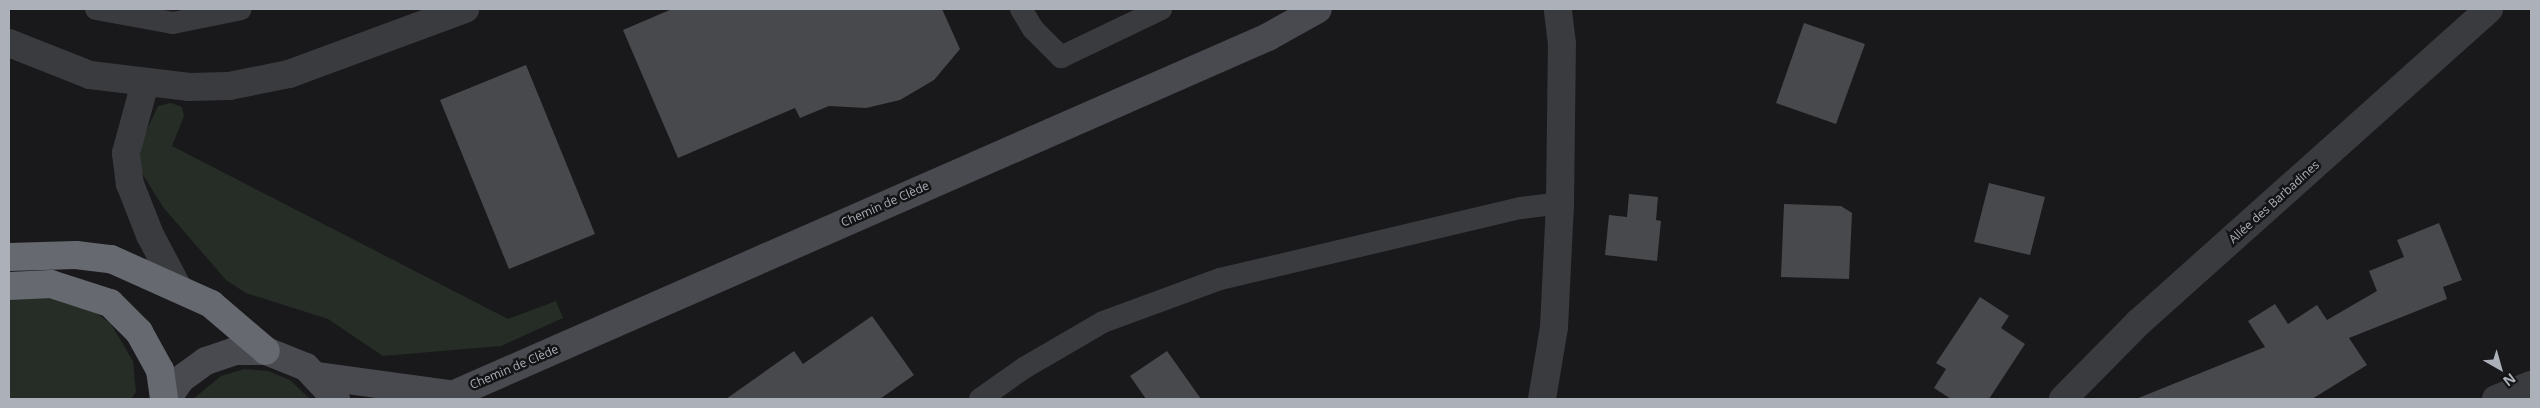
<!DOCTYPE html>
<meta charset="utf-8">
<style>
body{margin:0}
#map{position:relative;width:2540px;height:408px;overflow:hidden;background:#19191b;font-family:"Open Sans",sans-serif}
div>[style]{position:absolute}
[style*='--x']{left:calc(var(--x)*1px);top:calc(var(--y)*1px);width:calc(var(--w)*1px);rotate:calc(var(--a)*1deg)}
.green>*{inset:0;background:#252d26}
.building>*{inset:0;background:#48494d}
.lane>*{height:22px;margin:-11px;padding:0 11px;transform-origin:11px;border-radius:11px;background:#3a3b3f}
.street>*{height:28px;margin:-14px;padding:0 14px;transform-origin:14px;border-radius:14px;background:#3a3b3f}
.secondary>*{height:28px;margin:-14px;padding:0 14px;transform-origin:14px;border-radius:14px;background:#484a4f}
.highway>*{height:28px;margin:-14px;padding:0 14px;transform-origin:14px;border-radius:14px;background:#666970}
span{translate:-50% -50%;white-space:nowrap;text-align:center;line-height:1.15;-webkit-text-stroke:5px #141416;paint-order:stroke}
.street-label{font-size:12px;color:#acb0b9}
.frame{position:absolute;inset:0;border:10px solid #acb0b9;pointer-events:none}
.north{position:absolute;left:2475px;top:343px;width:50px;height:50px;-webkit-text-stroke:4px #141416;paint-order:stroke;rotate:142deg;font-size:14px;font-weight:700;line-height:20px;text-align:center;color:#acb0b9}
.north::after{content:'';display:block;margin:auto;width:18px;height:22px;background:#acb0b9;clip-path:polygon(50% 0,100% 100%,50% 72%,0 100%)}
</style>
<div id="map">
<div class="green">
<div style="clip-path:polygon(171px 103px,182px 107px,184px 116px,172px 146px,508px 319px,556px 301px,563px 318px,501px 346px,383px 356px,328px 319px,246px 293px,226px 280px,163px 207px,140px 170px,141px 142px,158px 106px)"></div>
<div style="clip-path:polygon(9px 294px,38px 294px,89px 307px,111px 324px,133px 361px,136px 392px,131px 399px,9px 399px)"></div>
<div style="clip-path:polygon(244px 369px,268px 371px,290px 380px,310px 399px,193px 399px,221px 376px)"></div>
</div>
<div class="building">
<div style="clip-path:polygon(672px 9px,942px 9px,960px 49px,934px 80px,900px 100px,866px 108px,829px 106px,800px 118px,795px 108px,678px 158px,623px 30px)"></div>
<div style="clip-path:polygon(1804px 23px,1865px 44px,1836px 124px,1776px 103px)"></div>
<div style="clip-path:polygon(526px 65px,595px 234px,509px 269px,440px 100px)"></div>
<div style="clip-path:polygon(1989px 183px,2045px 197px,2030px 255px,1974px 242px)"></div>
<div style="clip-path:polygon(1629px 194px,1658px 197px,1656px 220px,1661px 221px,1657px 261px,1605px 255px,1609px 215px,1627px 217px)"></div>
<div style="clip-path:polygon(1784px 204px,1841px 206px,1852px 213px,1849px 279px,1781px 277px)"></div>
<div style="clip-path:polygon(2439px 223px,2462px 280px,2443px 287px,2447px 299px,2349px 338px,2367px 365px,2312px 399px,2136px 399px,2265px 347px,2248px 321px,2275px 304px,2288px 324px,2317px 305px,2327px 320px,2377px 291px,2369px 271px,2404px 257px,2397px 240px)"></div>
<div style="clip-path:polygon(1980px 297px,2009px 316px,2001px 328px,2025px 344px,1989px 399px,1951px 399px,1934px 388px,1946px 369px,1936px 363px)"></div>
<div style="clip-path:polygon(872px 316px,914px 375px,880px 399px,726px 399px,794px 351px,803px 364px)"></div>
<div style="clip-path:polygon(1167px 351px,1201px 399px,1146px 399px,1130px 376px)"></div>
</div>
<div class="lane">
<div style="--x:96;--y:9;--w:78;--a:10.3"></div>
<div style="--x:173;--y:23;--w:69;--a:-11.6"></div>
<div style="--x:1021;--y:9;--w:23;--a:59"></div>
<div style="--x:1033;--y:29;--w:40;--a:45"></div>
<div style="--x:1061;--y:57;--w:111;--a:-25.6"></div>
<div style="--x:980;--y:399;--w:54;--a:-35.2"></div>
<div style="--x:1024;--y:368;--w:91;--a:-30.2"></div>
<div style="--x:1103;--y:322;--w:125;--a:-20.2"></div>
<div style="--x:1220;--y:279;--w:309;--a:-13.3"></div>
<div style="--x:1521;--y:208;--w:39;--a:-7"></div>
</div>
<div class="street">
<div style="--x:9;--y:43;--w:87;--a:21.6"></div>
<div style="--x:90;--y:75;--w:100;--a:6.9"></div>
<div style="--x:189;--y:87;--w:40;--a:-1.4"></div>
<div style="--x:229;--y:86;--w:61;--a:-11.3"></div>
<div style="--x:289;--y:74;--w:188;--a:-20.3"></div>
<div style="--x:145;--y:83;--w:73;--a:105.2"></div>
<div style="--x:126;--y:153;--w:31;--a:83"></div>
<div style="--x:130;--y:184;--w:55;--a:68.6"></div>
<div style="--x:150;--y:235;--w:58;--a:62.1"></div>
<div style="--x:1542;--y:399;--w:73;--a:-80.5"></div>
<div style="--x:1554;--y:327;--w:124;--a:-87.2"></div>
<div style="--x:1560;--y:203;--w:159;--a:-89.3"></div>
<div style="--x:1562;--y:44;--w:35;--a:-97"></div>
<div style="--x:2063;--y:399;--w:107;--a:-45.4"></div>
<div style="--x:2138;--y:323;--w:471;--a:-41.8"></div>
<div style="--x:2496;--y:399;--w:38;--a:-22"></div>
</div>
<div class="secondary">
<div style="--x:318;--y:376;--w:133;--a:7.8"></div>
<div style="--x:167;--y:399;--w:24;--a:-55"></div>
<div style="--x:181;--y:379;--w:31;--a:-36"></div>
<div style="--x:206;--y:361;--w:31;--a:-19"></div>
<div style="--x:235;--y:351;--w:31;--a:0"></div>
<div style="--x:266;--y:351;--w:43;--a:21.8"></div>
<div style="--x:306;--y:367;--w:44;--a:46.8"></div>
<div style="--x:443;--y:399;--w:901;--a:-23.69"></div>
<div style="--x:1268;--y:37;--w:57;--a:-29.2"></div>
</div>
<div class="highway">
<div style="--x:9;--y:257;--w:67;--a:-1.7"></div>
<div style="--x:76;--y:255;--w:35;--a:7"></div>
<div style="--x:111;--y:259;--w:110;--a:24.2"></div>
<div style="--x:211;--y:304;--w:72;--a:40.5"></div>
<div style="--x:9;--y:286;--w:42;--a:-2.7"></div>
<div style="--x:51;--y:284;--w:62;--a:17.9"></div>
<div style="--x:110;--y:303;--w:41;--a:45"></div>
<div style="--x:139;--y:332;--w:43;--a:61.1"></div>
<div style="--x:160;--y:370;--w:29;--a:82"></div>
</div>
<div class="street-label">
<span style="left:2274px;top:202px;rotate:-42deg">Allée des Barbadines</span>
<span style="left:885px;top:204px;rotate:-24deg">Chemin de Clède</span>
<span style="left:514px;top:367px;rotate:-23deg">Chemin de Clède</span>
</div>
<div class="frame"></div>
<div class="north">N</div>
</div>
